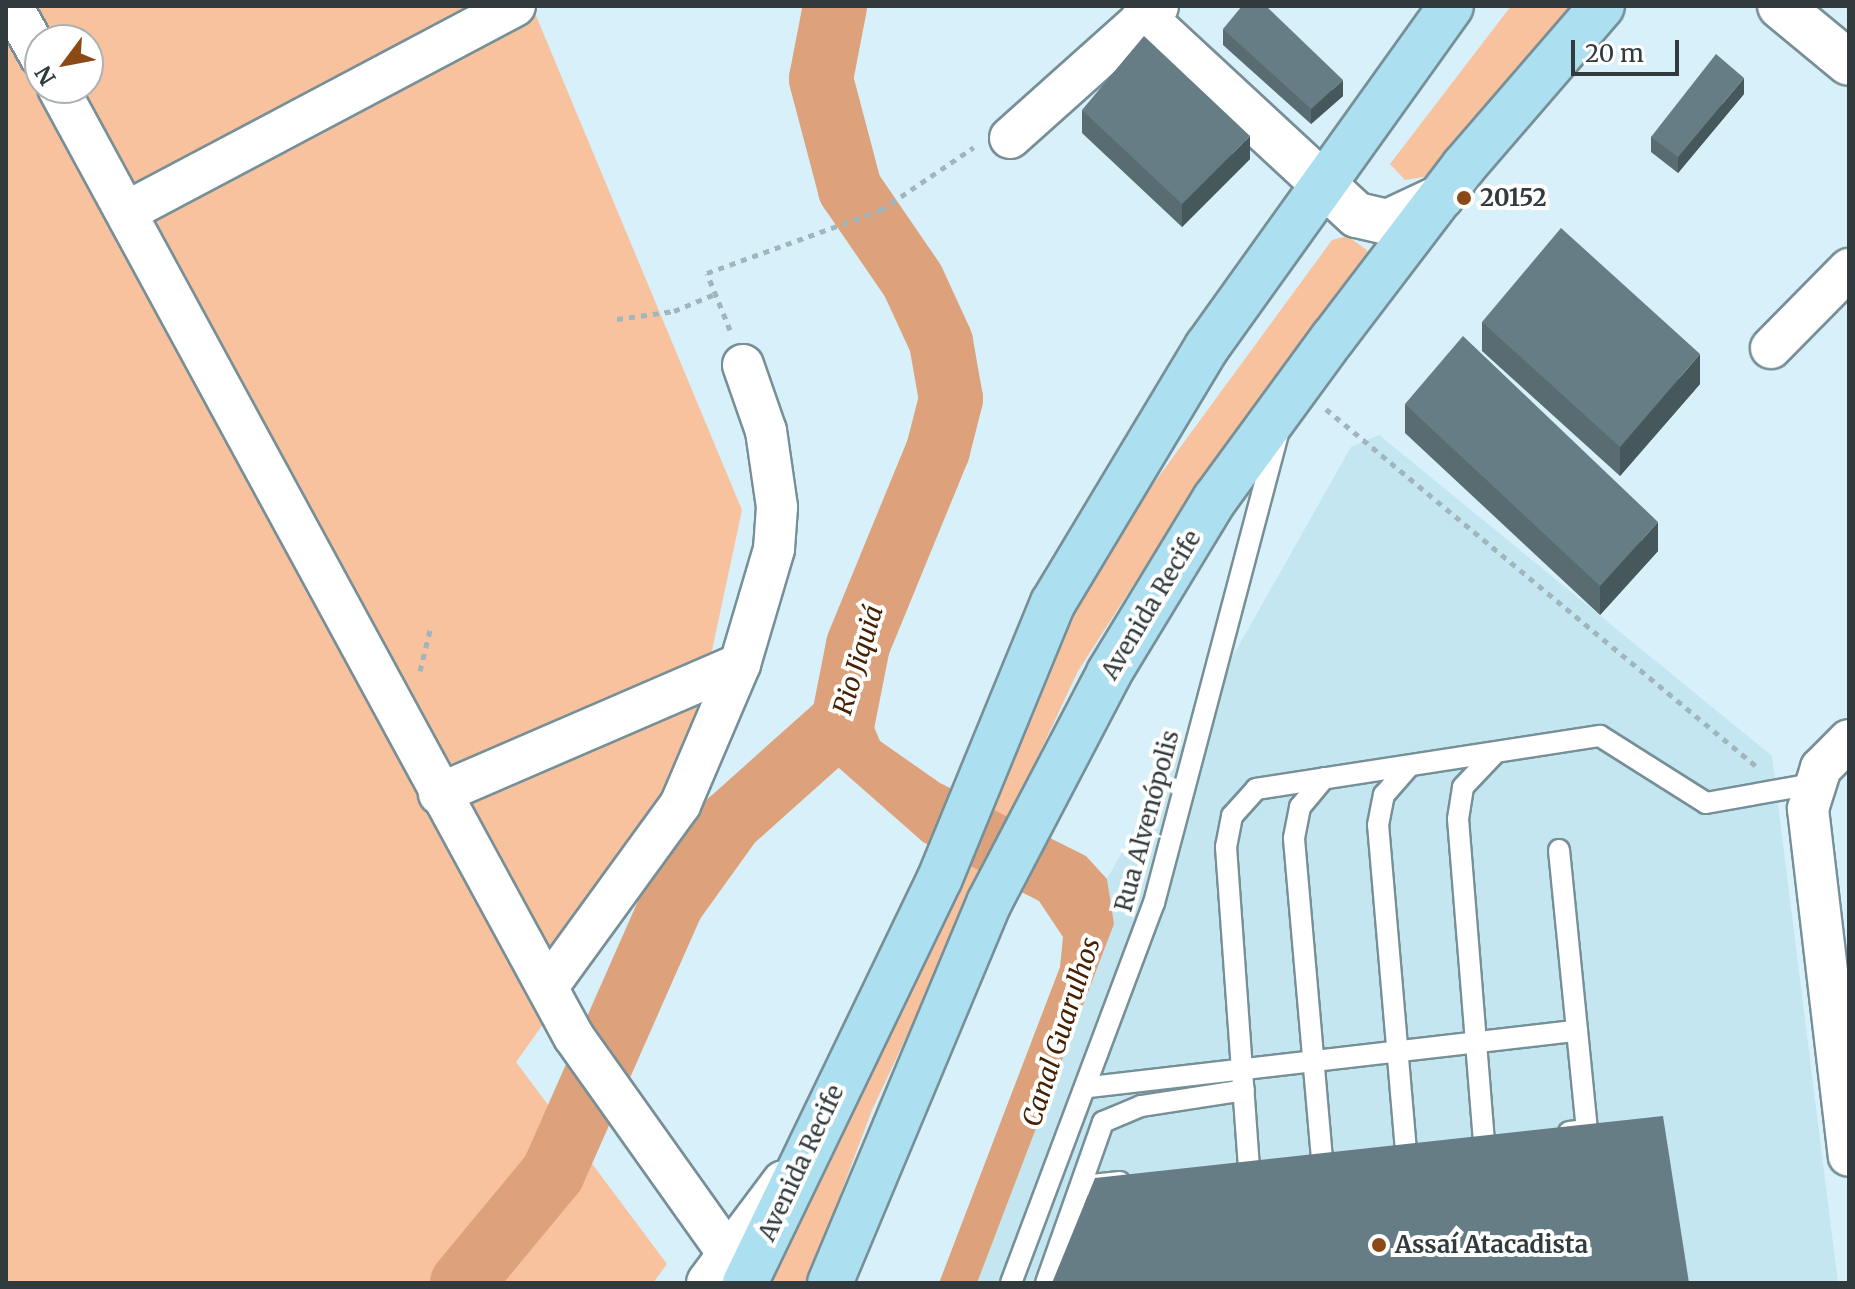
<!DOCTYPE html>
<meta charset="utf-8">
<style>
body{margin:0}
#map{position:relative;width:1855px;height:1289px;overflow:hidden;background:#d7f0f9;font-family:Merriweather,serif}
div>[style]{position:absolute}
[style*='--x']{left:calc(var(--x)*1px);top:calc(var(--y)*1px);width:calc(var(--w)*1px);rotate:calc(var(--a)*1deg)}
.built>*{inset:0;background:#c3e6f1}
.green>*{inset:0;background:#f9c29e}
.water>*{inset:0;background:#dda27b}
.river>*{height:64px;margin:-32px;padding:0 32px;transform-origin:32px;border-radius:32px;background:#dda27b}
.path>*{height:5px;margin-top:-2.5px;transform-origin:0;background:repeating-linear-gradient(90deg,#a1b5bc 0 6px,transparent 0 12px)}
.roads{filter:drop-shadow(2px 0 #778f97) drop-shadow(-2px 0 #778f97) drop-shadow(0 2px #778f97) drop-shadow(0 -2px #778f97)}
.lane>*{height:20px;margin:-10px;padding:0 10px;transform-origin:10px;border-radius:10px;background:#fff}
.street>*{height:40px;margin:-20px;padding:0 20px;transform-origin:20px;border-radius:20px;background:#fff}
.secondary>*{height:44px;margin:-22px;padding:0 22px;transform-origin:22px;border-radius:22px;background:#fff}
.primary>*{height:44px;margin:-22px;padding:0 22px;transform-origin:22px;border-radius:22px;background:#acdfef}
.wall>*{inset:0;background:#586c72}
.shaded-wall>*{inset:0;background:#47585d}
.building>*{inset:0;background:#667d85}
.dots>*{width:22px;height:22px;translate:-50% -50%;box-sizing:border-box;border:4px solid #fff;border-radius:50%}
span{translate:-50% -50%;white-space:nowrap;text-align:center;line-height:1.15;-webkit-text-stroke:8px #fff;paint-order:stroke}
.poi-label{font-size:24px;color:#313b3e;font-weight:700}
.left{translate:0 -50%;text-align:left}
.street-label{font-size:24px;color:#313b3e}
.water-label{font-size:26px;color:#462102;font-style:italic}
.frame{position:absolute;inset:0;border:8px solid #313b3e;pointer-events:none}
.north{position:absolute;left:24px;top:24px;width:80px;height:80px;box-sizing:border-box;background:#fff;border:2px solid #adb1b2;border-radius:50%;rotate:238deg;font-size:22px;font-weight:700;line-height:32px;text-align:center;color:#313b3e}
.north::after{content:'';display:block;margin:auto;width:28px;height:36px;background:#8b4a15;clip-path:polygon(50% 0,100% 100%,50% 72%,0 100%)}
.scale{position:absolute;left:1571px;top:40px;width:108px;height:36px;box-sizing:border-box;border:4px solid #313b3e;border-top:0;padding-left:10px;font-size:24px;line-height:28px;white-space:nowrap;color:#313b3e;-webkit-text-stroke:6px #fff;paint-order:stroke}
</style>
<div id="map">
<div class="built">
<div style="clip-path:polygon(1379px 435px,1772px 756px,1838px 1283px,977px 1283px,1114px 924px,1107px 879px,1351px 447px)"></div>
</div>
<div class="green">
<div style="clip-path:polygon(evenodd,6px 6px,532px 6px,742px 510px,688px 763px,581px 971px,516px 1062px,667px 1264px,653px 1283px,6px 1283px,6px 6px,40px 40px,88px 40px,88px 88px,40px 88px,40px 40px)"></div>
<div style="clip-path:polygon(1511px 6px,1578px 6px,1436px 175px,1405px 180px,1390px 164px)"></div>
<div style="clip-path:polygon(1347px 236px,1367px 250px,1365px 270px,1209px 467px,1078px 671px,872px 1110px,807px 1283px,764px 1283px,1075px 591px,1332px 240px)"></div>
</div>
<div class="water">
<div style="clip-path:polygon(863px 701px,880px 741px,940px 783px,1086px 856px,1107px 879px,1114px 924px,977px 1283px,939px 1283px,1060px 967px,1063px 937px,1039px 901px,923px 842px,823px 754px)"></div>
</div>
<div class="river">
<div style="--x:462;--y:1283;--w:143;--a:-50.4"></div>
<div style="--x:553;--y:1173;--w:295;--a:-66.2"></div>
<div style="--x:672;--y:903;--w:101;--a:-54.3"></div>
<div style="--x:731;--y:821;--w:150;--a:-41.8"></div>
<div style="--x:843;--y:721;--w:77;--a:-78.8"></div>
<div style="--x:858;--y:645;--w:211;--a:-67.7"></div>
<div style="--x:938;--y:450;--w:53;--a:-75.7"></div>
<div style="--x:951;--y:399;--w:58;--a:-100"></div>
<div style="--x:941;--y:342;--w:67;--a:-114.7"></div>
<div style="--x:913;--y:281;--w:112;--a:-124.4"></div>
<div style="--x:850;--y:189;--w:114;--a:-104.8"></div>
<div style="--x:821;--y:79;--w:74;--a:-79.1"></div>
</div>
<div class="path">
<div style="--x:617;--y:319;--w:58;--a:-8"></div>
<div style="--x:674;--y:311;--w:44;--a:-22.5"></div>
<div style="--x:730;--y:330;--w:61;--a:-112"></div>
<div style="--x:707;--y:273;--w:185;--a:-19.9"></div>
<div style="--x:881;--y:210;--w:112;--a:-34.1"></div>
<div style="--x:1326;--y:409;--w:559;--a:39.7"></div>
<div style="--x:420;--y:671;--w:46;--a:-76.3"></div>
</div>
<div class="roads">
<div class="lane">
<div style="--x:1559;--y:850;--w:281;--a:84.3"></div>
<div style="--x:1587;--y:1130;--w:18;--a:174"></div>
<div style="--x:1090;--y:1087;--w:490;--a:-6.6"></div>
<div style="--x:1484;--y:1142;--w:324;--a:-94.6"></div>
<div style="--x:1458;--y:819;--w:32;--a:-81"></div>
<div style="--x:1463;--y:787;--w:47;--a:-46.7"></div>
<div style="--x:1406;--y:1151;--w:327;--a:-94.9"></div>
<div style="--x:1378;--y:825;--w:31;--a:-79"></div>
<div style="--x:1384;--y:795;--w:38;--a:-49"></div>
<div style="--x:1322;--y:1159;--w:322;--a:-95"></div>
<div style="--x:1294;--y:838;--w:32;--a:-79"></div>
<div style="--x:1300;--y:807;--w:38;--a:-50"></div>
<div style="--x:1249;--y:1168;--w:322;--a:-94.1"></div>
<div style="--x:1226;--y:847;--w:32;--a:-79"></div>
<div style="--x:1232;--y:816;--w:36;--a:-48"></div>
<div style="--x:1256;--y:789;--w:348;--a:-8.8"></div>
<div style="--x:1600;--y:736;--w:125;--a:32.3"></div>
<div style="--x:1706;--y:803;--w:109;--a:-10.1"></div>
<div style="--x:1082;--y:1186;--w:38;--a:-6"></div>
<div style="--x:1011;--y:1283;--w:406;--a:-69.4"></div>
<div style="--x:1154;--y:903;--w:489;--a:-75.2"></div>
<div style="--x:1046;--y:1283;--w:171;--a:-70.5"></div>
<div style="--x:1103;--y:1122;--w:41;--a:-22.8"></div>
<div style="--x:1141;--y:1106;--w:104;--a:-8.8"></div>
</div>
<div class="street">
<div style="--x:12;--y:6;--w:57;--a:60.8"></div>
<div style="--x:58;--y:88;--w:1080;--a:61.47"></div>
<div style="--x:574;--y:1037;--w:264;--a:54.6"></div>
<div style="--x:1010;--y:138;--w:180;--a:-41.8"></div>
<div style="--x:126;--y:212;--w:440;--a:-27.9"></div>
<div style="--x:1771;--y:348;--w:111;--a:-45.4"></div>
<div style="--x:1849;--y:740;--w:40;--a:135"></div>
<div style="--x:1821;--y:768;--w:43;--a:107.6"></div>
<div style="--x:1808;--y:809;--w:349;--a:83.3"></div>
<div style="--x:439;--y:794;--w:328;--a:-23.4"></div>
<div style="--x:549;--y:985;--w:223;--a:-54"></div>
<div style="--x:680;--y:805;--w:153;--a:-66.9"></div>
<div style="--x:740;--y:664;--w:120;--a:-73.5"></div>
<div style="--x:774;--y:549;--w:42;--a:-85.9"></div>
<div style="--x:777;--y:507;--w:77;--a:-98.2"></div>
<div style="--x:766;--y:431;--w:70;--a:-109.2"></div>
</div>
<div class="secondary">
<div style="--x:1156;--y:6;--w:17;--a:135"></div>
<div style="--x:1144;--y:18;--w:290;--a:42.8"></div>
<div style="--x:1357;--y:215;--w:32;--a:13"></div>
<div style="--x:1388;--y:222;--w:59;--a:-25.3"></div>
<div style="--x:1780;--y:6;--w:89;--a:39.6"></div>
<div style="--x:709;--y:1283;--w:125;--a:-53.1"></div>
</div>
<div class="primary">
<div style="--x:745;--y:1283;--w:449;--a:-64.3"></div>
<div style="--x:940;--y:878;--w:297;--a:-67.7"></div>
<div style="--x:1053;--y:603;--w:299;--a:-59"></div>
<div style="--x:1207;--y:347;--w:419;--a:-54.4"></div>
<div style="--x:830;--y:1283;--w:412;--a:-67.3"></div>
<div style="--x:989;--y:903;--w:259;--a:-62.4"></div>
<div style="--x:1109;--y:673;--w:204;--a:-58.7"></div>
<div style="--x:1215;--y:499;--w:200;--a:-53.8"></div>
<div style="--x:1333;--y:338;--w:216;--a:-52.7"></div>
<div style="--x:1464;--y:166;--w:211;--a:-49.2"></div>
</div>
</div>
<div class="wall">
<div style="clip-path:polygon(1223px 29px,1343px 96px,1311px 124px,1223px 45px)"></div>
<div style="clip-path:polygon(1744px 94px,1678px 173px,1651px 152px,1651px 137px)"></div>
<div style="clip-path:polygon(1082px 110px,1250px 159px,1182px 227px,1082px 133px)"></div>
<div style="clip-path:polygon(1482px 322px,1700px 384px,1620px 476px,1482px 351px)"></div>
<div style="clip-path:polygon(1405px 404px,1658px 551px,1600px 615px,1405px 433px)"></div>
</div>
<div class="shaded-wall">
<div style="clip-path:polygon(1744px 78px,1744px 94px,1678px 173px,1678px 157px)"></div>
<div style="clip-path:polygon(1343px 80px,1343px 96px,1311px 124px,1311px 109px)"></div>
<div style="clip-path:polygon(1250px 136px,1250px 159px,1182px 227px,1182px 204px)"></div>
<div style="clip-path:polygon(1700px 354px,1700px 384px,1620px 476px,1620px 447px)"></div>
<div style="clip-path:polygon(1658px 522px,1658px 551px,1600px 615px,1600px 586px)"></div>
</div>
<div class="building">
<div style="clip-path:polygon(1242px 6px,1266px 6px,1343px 80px,1311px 109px,1223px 29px)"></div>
<div style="clip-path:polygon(1144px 36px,1250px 136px,1182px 204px,1082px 110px)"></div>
<div style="clip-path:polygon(1716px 54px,1744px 78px,1678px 157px,1651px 137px)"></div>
<div style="clip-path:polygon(1561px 228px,1700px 354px,1620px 447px,1482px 322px)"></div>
<div style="clip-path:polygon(1463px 336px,1658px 522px,1600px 586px,1405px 404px)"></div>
<div style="clip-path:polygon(1663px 1116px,1689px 1283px,1052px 1283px,1095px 1178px)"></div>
</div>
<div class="dots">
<div style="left:1464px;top:198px;background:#8b4a15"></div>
<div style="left:1379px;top:1245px;background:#8b4a15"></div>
</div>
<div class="poi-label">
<span class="left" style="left:1480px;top:198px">20152</span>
<span class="left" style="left:1395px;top:1245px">Assaí Atacadista</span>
</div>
<div class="street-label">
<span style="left:1151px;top:605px;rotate:-59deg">Avenida Recife</span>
<span style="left:1147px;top:821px;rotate:-75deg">Rua Alvenópolis</span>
<span style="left:801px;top:1163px;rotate:-65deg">Avenida Recife</span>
</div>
<div class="water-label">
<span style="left:858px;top:660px;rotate:-73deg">Rio Jiquiá</span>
<span style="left:1061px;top:1032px;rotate:-72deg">Canal Guarulhos</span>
</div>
<div class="frame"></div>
<div class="north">N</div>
<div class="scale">20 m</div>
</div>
